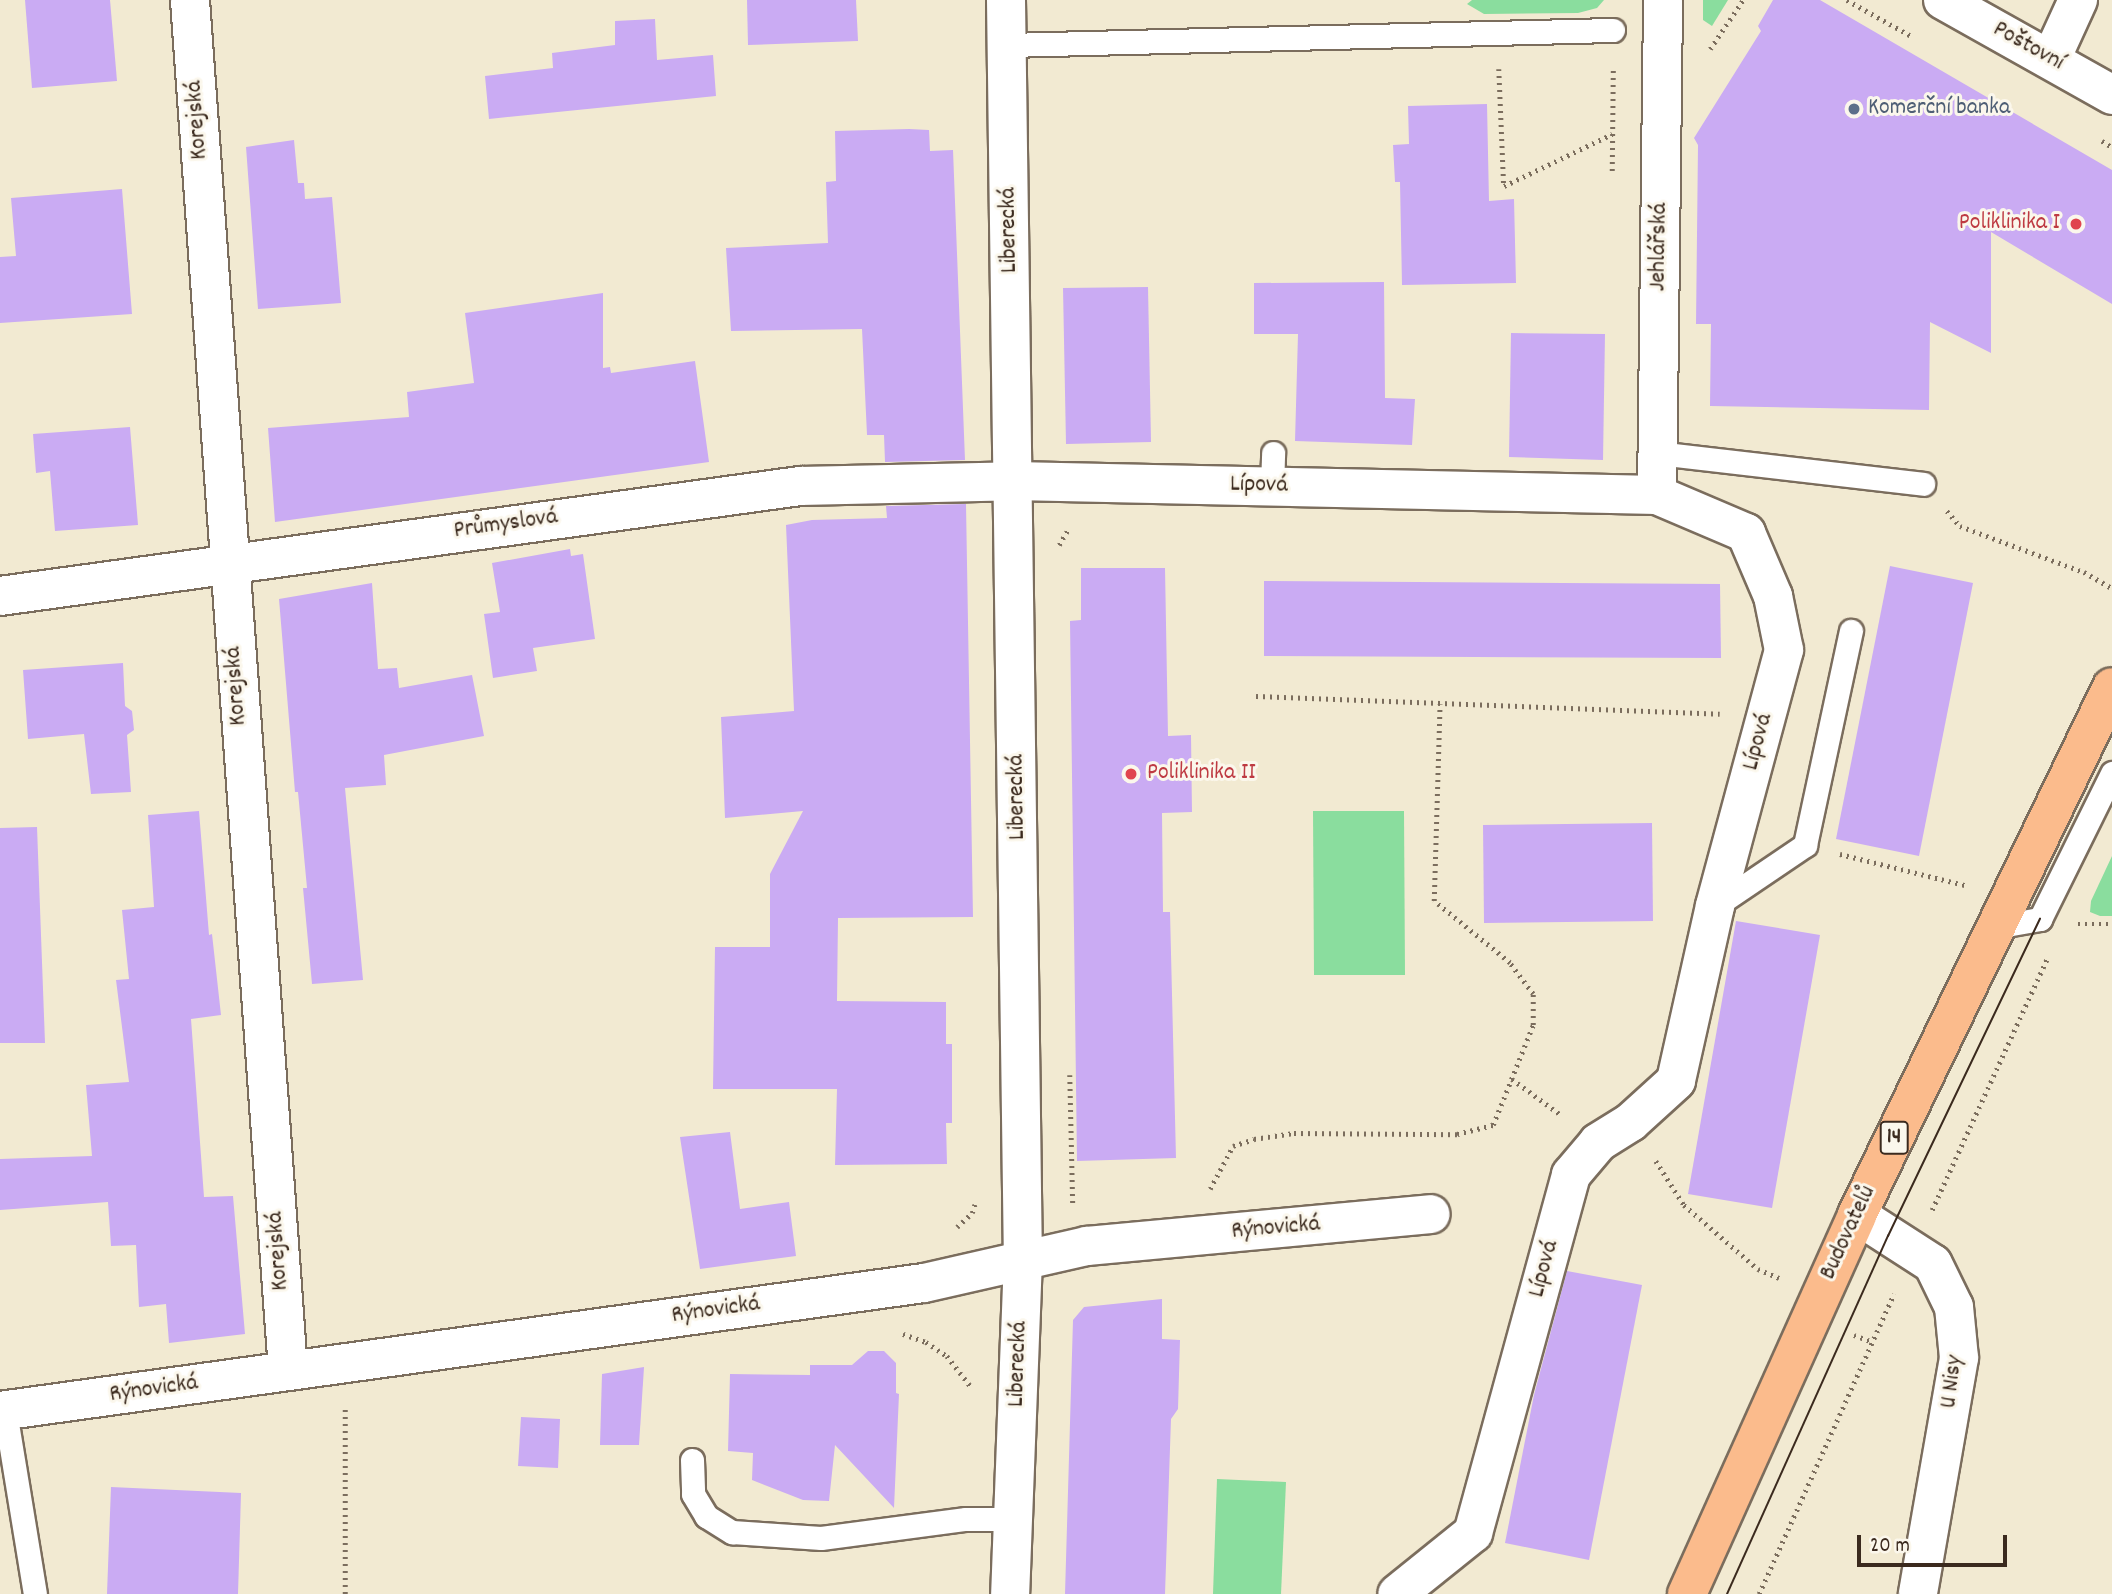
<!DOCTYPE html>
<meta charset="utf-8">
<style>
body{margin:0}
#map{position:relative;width:2112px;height:1594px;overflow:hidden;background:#f2ead2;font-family:Dekko,sans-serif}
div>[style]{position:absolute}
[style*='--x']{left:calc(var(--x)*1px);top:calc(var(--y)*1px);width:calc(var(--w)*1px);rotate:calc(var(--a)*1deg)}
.green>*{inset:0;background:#8add9e}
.building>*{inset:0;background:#caabf3}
.path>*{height:4.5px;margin-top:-2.25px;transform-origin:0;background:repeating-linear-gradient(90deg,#7b6d5d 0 2px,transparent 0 7px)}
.roads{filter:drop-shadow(2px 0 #7b6d5d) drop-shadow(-2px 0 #7b6d5d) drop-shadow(0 2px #7b6d5d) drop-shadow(0 -2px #7b6d5d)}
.lane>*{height:23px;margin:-11.5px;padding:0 11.5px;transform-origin:11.5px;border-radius:11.5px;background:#fff}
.street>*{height:38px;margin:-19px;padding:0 19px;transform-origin:19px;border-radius:19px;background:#fff}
.primary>*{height:38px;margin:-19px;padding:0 19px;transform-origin:19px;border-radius:19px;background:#fbbb8c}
.tram>*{height:2px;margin:-1px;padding:0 1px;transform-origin:1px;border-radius:1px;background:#3b2a1e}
.dots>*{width:19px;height:19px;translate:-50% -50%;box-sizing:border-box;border:4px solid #fbf7ec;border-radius:50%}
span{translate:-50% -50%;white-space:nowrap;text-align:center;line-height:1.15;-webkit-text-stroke:6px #fbf7ec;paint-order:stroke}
.shield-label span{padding:2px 5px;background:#fbf7ec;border:2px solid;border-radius:5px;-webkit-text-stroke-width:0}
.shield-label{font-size:23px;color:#3b2a1e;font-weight:700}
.street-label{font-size:24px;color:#3b2a1e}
.service-label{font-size:24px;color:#4e5e75}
.left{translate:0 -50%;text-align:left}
.health-label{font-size:24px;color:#be3a42}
.right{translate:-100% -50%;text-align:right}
.scale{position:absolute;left:1857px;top:1535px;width:150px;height:32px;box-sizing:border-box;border:4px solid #3b2a1e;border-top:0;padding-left:9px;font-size:21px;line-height:24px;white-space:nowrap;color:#3b2a1e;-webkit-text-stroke:5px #fbf7ec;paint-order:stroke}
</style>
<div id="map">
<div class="green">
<div style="clip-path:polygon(1472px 0,1604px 0,1597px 8px,1578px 13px,1484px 14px,1467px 4px)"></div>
<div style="clip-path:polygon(1703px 0,1728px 0,1712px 26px,1703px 20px)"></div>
<div style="clip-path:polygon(1313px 811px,1404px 811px,1405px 975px,1314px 975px)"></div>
<div style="clip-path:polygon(2112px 856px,2112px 916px,2100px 916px,2090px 912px,2091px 901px)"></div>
<div style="clip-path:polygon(1217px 1479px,1286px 1482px,1281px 1594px,1213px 1594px)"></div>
</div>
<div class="building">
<div style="clip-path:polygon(25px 0,110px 0,117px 81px,32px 88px)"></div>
<div style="clip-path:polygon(747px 0,856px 0,858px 41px,748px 45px)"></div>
<div style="clip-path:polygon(1773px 0,1820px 0,2112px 170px,2112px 304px,1991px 232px,1991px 353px,1930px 322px,1929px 410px,1710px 406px,1711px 324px,1696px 324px,1698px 145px,1694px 138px,1761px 31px,1758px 26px)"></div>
<div style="clip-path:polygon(655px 19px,657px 60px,713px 55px,716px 96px,489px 119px,485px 76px,553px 68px,552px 53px,615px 45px,615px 21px)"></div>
<div style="clip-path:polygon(1487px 104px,1489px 201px,1514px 199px,1516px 283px,1402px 285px,1400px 182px,1395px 182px,1393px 145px,1409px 144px,1408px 106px)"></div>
<div style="clip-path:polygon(909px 129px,929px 130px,930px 151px,953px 150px,965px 460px,885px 462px,884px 435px,867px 435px,862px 329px,731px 331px,726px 248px,828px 243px,826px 182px,836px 181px,835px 131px)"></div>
<div style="clip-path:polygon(294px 140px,298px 183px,304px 183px,305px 199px,332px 197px,341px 303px,258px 309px,246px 147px)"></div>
<div style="clip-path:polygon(122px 189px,132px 314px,0 323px,0 257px,16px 256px,11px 198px)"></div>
<div style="clip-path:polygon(1384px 282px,1385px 398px,1415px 399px,1412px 445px,1295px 441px,1298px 334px,1254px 334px,1254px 283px)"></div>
<div style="clip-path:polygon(1148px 287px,1151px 442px,1066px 444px,1063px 288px)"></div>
<div style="clip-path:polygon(603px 293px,603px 368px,610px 367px,611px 373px,695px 361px,709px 462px,275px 522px,268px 428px,409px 417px,407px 392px,474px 383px,465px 313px)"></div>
<div style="clip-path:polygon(1511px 333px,1605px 334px,1603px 460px,1509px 457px)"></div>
<div style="clip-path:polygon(130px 427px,138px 525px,55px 531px,50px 471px,36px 473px,33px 434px)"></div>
<div style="clip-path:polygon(966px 504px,973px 917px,838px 918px,837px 1001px,946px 1002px,946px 1044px,952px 1044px,952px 1123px,946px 1123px,947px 1164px,835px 1165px,837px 1089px,713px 1089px,715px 947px,770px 947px,770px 874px,803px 811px,725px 818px,721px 717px,794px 711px,786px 525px,812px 520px,887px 518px,886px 506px)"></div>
<div style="clip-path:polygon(570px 549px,571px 556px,583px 554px,595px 639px,533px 648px,537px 671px,493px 678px,484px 614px,500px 612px,492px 563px)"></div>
<div style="clip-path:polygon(1890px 566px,1973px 583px,1919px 856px,1836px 839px)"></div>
<div style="clip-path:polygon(1081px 568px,1165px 568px,1168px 736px,1191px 735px,1192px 812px,1162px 813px,1163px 912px,1170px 912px,1176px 1158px,1077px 1161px,1070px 621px,1081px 620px)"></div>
<div style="clip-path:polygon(1264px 581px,1720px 584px,1721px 658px,1264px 656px)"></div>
<div style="clip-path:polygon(372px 583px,378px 669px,397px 668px,399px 688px,472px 675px,484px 736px,384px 755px,386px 785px,345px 788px,363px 980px,312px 984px,303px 888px,307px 888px,298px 792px,295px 792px,279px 599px)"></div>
<div style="clip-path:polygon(123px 663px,125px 706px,132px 711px,134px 730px,127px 735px,131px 792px,91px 794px,84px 734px,28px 739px,23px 670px)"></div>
<div style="clip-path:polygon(199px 811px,209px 935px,212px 934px,221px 1015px,191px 1019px,204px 1197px,233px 1196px,245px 1334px,169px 1343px,166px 1304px,139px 1307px,136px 1245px,111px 1246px,108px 1202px,0 1210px,0 1159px,92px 1156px,86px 1085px,129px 1082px,116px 980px,129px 979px,122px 910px,154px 907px,148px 815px)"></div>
<div style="clip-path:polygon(1652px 823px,1653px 921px,1484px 923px,1483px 825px)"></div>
<div style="clip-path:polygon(37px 827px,45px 1043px,0 1043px,0 828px)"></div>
<div style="clip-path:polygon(1736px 921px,1820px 935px,1772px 1208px,1688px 1194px)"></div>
<div style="clip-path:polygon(730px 1132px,740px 1209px,789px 1202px,796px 1256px,700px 1269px,680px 1137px)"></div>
<div style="clip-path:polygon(1567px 1271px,1642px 1285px,1589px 1560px,1505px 1543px,1534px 1395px)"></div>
<div style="clip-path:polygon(1162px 1299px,1162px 1339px,1180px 1340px,1178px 1409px,1171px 1419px,1165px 1594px,1065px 1594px,1073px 1320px,1084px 1307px)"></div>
<div style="clip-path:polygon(868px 1351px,884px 1351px,896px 1363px,896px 1393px,899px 1394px,894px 1508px,835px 1445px,829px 1501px,803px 1500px,752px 1480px,753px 1453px,728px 1451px,730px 1374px,810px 1375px,810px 1365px,852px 1365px)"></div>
<div style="clip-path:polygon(644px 1367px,639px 1445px,600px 1445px,602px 1374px)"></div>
<div style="clip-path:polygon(521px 1417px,560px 1419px,558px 1468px,518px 1466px)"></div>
<div style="clip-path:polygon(111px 1487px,241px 1493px,238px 1594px,107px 1594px)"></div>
</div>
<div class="path">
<div style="--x:1847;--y:0;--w:76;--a:29.3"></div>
<div style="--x:1710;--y:49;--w:59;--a:-56"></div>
<div style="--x:1499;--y:69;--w:117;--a:87.6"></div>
<div style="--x:1504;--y:186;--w:120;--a:-25.7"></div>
<div style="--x:2102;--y:141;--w:12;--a:31"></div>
<div style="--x:1612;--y:171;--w:104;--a:-89.4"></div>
<div style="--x:1947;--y:511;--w:20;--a:49"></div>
<div style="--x:1960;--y:526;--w:132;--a:20.4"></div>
<div style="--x:2084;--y:572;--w:32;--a:30"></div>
<div style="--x:1059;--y:545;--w:20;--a:-60"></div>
<div style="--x:1256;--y:696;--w:464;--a:2.2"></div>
<div style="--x:1840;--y:854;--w:132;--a:14"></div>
<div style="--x:2078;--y:924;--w:34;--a:0"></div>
<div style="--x:1070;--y:1075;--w:128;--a:88.7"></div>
<div style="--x:1512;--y:1079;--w:61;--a:36.3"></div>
<div style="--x:1656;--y:1161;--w:52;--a:57.5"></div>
<div style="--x:1684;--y:1205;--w:98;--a:40.9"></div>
<div style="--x:1758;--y:1269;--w:23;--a:23"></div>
<div style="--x:1210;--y:1189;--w:49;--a:-61.9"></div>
<div style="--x:1233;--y:1146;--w:22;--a:-18"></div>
<div style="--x:1254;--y:1139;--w:40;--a:-8.5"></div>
<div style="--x:1294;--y:1133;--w:163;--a:0.4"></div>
<div style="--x:1457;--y:1134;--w:37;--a:-14"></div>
<div style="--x:1493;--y:1125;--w:108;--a:-68.2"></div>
<div style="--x:1533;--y:1025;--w:31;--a:-90"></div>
<div style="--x:1533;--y:994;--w:39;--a:-127"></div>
<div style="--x:1510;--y:963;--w:98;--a:-140.8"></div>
<div style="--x:1434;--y:901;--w:197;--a:-88.3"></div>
<div style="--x:1932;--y:1210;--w:278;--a:-65.4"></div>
<div style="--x:957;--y:1227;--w:21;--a:-43"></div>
<div style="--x:972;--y:1213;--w:9;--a:-72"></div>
<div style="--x:903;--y:1334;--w:24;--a:19"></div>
<div style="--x:926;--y:1342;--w:25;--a:34"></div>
<div style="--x:947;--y:1356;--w:39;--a:52"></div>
<div style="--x:1854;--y:1335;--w:20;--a:20"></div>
<div style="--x:345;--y:1594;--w:186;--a:-90"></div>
<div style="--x:1759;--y:1594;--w:329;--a:-65.8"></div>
</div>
<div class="roads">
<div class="lane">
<div style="--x:1007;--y:45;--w:606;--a:-1.42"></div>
<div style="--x:1657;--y:453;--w:268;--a:6.6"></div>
<div style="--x:1272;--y:486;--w:33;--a:-88"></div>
<div style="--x:1715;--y:906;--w:109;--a:-34.1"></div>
<div style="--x:1805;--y:845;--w:219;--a:-77.9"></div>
<div style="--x:1995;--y:927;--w:46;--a:-10.1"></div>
<div style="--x:2040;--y:919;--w:163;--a:-63.7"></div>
<div style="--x:5;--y:1411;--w:185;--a:80.7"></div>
<div style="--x:692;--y:1460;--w:34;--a:88"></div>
<div style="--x:693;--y:1494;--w:26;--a:59"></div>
<div style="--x:706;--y:1516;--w:31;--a:32"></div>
<div style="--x:732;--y:1532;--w:89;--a:3.9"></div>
<div style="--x:821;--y:1538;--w:146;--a:-7.5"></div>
<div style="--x:966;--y:1519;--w:47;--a:0"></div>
</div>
<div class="street">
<div style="--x:190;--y:0;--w:1374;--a:85.91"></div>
<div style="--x:1006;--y:0;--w:1259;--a:89.23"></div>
<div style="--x:1023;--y:1259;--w:335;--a:92.2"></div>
<div style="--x:1943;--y:0;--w:194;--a:29.3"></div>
<div style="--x:2051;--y:59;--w:65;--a:-65.4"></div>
<div style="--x:1657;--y:495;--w:495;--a:-89.3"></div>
<div style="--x:0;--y:596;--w:808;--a:-7.83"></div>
<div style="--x:800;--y:486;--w:214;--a:-1.3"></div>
<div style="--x:1014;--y:481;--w:643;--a:1.25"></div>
<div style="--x:1657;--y:495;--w:97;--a:23.1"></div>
<div style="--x:1746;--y:533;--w:69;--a:66.8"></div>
<div style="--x:1773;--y:596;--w:55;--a:78.5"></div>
<div style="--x:1784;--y:650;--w:265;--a:105.1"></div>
<div style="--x:1715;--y:906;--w:179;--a:102.6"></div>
<div style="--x:1676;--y:1081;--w:61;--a:137.7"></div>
<div style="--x:1631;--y:1122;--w:39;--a:148"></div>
<div style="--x:1598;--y:1143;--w:42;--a:130.2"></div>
<div style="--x:1571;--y:1175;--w:371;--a:105.3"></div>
<div style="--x:1473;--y:1533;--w:97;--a:141.2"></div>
<div style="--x:1857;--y:1215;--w:90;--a:32.8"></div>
<div style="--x:1933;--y:1264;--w:48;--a:64"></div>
<div style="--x:1954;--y:1307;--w:51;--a:84.4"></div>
<div style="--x:1959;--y:1358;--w:240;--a:99.9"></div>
<div style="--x:0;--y:1411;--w:933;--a:-7.89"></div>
<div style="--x:924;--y:1283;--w:167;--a:-12.8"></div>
<div style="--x:1087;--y:1246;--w:345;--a:-5.3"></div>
</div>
<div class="primary">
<div style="--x:1687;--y:1594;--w:415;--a:-65.8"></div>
<div style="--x:1857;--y:1215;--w:586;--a:-64.22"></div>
</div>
</div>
<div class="tram">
<div style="--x:1727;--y:1594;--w:393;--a:-65.8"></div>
<div style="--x:1888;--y:1236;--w:352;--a:-64.4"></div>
</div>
<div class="dots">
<div style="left:1854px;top:109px;background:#5c6f8a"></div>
<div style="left:2076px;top:224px;background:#e0444e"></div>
<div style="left:1131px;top:774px;background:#e0444e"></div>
</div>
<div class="shield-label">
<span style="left:1894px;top:1138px">14</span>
</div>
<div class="street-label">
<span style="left:2028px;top:47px;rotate:29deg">Poštovní</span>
<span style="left:198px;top:120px;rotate:-94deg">Korejská</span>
<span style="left:1010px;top:230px;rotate:-91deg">Liberecká</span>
<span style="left:1660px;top:247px;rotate:-89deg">Jehlářská</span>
<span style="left:1259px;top:486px;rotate:1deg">Lípová</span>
<span style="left:506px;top:525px;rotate:-8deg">Průmyslová</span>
<span style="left:237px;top:686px;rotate:-94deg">Korejská</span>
<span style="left:1759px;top:742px;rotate:-75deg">Lípová</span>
<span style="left:1018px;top:797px;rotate:-91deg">Liberecká</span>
<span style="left:1276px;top:1229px;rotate:-5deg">Rýnovická</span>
<span style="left:1849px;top:1233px;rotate:-65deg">Budovatelů</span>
<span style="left:279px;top:1251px;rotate:-94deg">Korejská</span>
<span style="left:1545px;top:1269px;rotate:-75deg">Lípová</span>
<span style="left:716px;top:1311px;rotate:-8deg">Rýnovická</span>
<span style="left:1019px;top:1364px;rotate:-88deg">Liberecká</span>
<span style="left:1953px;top:1382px;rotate:-83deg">U Nisy</span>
<span style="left:154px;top:1390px;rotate:-8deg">Rýnovická</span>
</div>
<div class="service-label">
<span class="left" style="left:1868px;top:109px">Komerční banka</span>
</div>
<div class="health-label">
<span class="right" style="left:2060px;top:224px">Poliklinika I</span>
<span class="left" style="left:1147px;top:774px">Poliklinika II</span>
</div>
<div class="scale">20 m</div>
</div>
